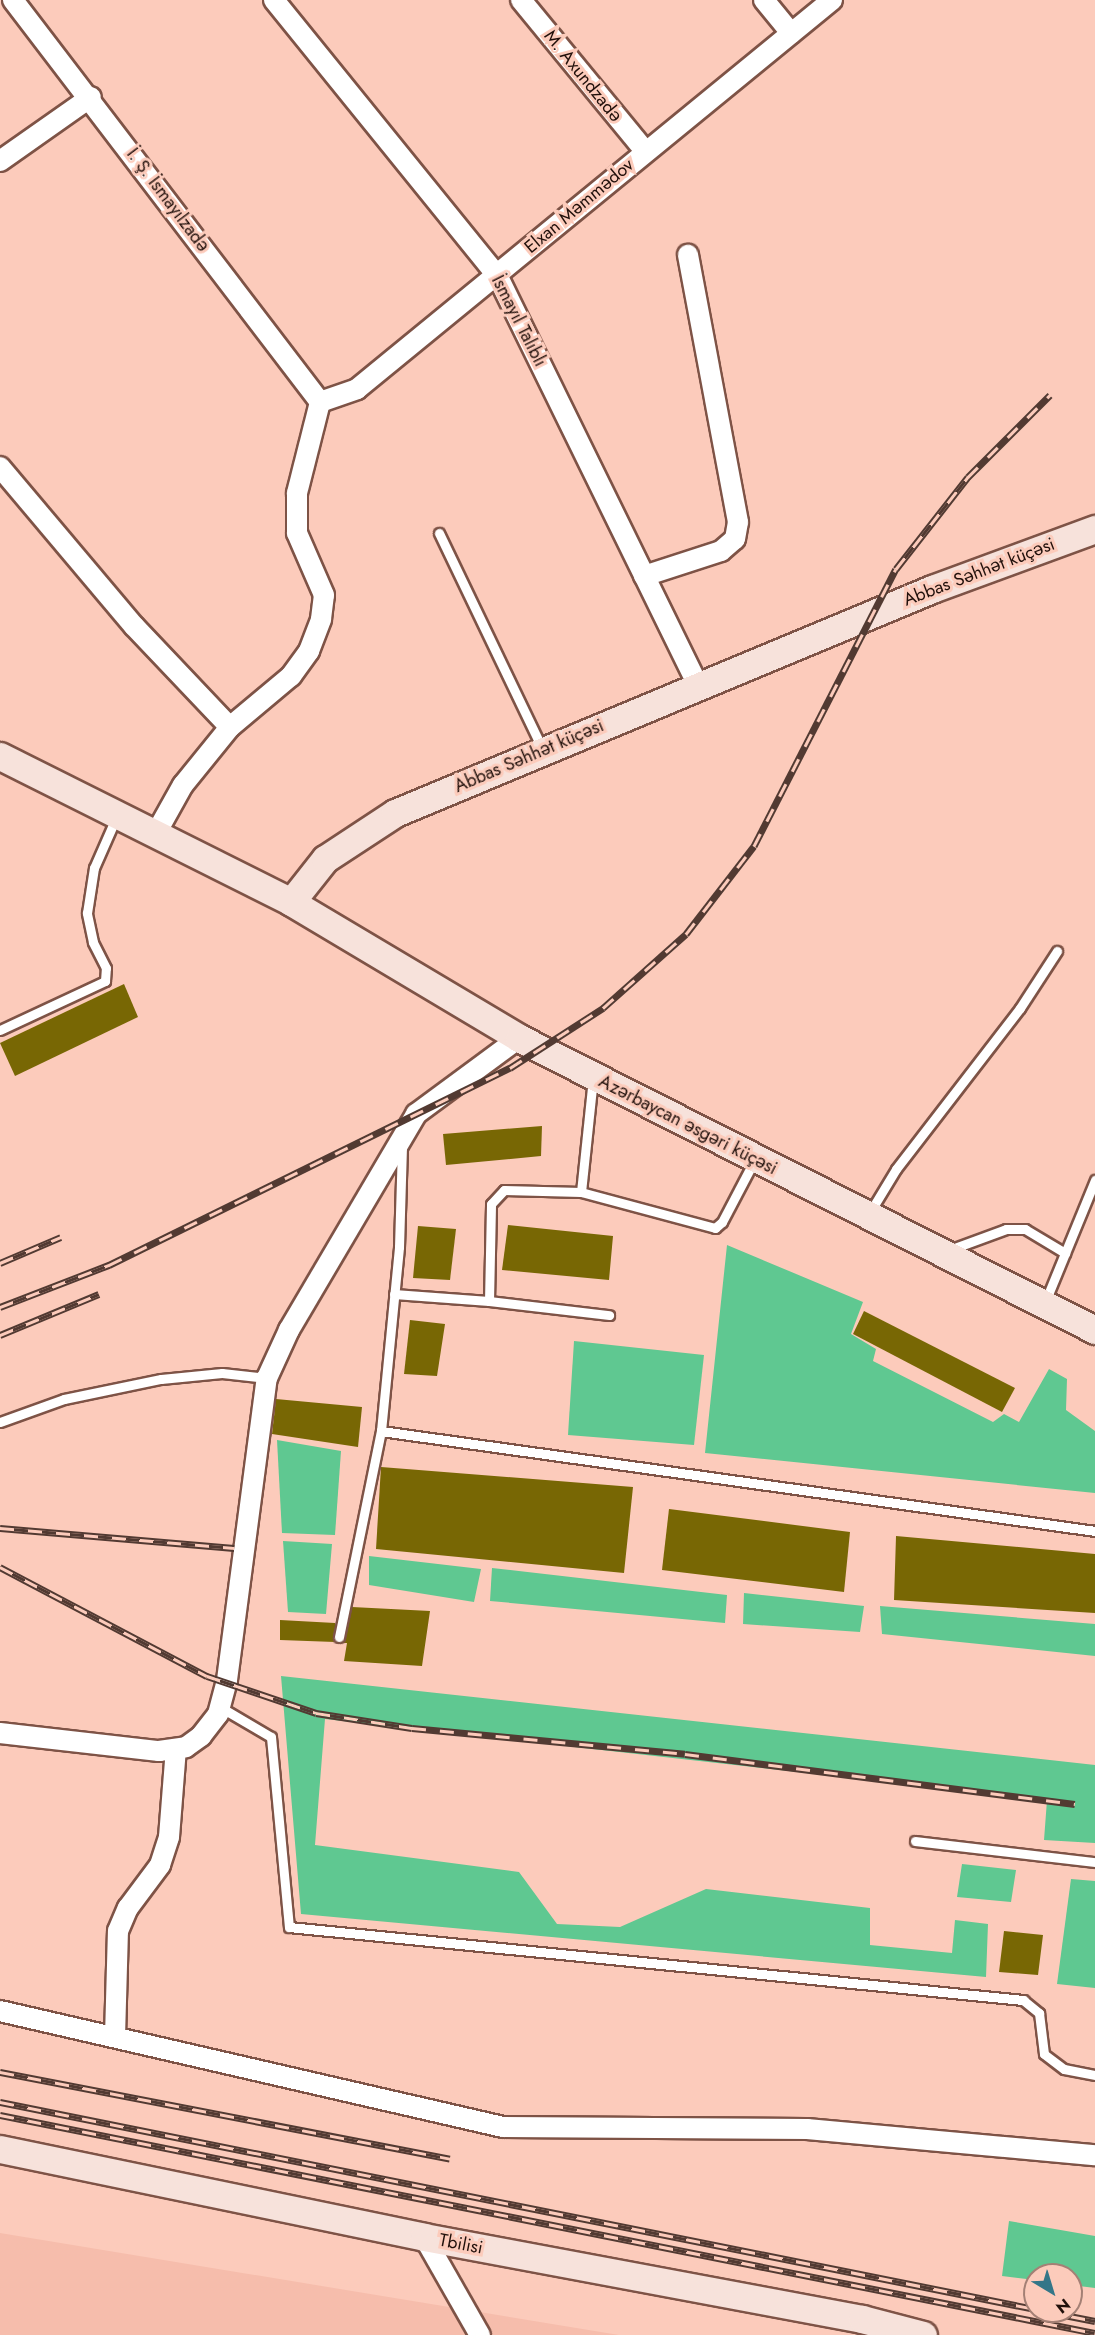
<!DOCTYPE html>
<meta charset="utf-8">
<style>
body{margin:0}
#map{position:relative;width:1095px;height:2335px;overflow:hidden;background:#fccbbb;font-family:Jost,sans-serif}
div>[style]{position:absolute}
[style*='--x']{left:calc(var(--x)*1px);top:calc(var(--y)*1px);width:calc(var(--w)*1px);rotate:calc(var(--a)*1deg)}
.built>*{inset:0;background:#f6bdac}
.green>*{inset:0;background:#5fc891}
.building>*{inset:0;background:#786704}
.roads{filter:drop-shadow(2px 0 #7e5346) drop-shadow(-2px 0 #7e5346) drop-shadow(0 2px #7e5346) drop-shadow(0 -2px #7e5346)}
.lane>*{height:9px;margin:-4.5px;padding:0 4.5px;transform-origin:4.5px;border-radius:4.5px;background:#fff}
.street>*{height:20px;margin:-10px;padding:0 10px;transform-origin:10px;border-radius:10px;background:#fff}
.secondary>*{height:27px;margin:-13.5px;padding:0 13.5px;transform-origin:13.5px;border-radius:13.5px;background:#f7e2db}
.rail>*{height:7px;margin-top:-3.5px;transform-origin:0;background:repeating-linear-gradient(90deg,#fccbbb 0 14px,#523a32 0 28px);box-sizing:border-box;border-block:2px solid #523a32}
span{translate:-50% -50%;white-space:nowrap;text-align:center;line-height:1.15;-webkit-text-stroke:6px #fccbbb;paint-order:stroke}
.street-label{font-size:18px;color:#21100b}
.north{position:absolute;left:1023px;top:2263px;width:60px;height:60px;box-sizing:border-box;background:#fccbbb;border:2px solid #a48075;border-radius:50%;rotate:142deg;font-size:16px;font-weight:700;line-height:24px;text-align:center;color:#21100b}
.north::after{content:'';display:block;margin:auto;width:21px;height:27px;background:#347688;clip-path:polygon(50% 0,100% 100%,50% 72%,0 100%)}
</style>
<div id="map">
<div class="built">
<div style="clip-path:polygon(0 2233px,619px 2335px,0 2335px)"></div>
</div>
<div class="green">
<div style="clip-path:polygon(727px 1245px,863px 1302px,851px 1334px,876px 1349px,873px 1361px,993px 1422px,1004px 1414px,1019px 1422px,1049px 1369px,1067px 1379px,1066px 1410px,1095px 1431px,1095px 1493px,705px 1453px)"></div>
<div style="clip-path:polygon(574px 1341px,704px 1355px,694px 1445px,568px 1435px)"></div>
<div style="clip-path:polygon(277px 1440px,341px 1451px,335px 1535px,282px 1533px)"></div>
<div style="clip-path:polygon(283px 1541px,332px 1544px,326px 1614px,288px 1612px)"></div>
<div style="clip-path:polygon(369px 1556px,481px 1569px,474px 1602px,369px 1585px)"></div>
<div style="clip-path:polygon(492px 1568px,727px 1595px,725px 1623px,490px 1601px)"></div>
<div style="clip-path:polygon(744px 1593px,864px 1606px,860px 1632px,743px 1624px)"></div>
<div style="clip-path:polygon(880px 1606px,1095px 1624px,1095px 1656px,882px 1634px)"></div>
<div style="clip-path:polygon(281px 1676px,1095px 1765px,1095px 1843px,1044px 1840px,1047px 1800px,325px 1719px,315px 1845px,519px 1872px,557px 1924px,620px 1927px,706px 1889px,870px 1908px,870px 1945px,952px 1953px,955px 1920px,988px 1924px,986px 1977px,301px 1914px)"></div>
<div style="clip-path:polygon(962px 1864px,1016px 1870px,1011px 1902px,957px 1897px)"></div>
<div style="clip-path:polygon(1071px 1879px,1095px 1881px,1095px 1988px,1057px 1984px)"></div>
<div style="clip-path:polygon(1009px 2221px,1095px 2236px,1095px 2288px,1071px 2285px,1071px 2275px,1035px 2275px,1035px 2280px,1002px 2276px)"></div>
</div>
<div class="building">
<div style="clip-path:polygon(124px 984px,138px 1017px,15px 1076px,0 1043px)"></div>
<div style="clip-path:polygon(542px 1126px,541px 1156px,446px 1165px,443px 1134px)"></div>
<div style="clip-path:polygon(508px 1225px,613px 1236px,609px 1280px,502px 1270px)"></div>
<div style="clip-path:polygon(418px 1226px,456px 1229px,450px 1280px,413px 1278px)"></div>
<div style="clip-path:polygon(864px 1311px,1015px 1388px,1002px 1412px,853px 1334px)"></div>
<div style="clip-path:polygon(410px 1320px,445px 1324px,437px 1376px,404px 1374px)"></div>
<div style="clip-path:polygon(276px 1399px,362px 1407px,358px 1447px,272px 1434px)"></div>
<div style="clip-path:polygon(381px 1467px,633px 1487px,624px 1573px,376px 1549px)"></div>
<div style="clip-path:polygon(669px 1509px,850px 1532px,844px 1592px,662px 1570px)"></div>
<div style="clip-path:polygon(896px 1536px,1095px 1554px,1095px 1613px,894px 1600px)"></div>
<div style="clip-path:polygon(352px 1607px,430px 1611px,422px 1666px,344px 1661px,347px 1643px,342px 1643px)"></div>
<div style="clip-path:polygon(280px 1620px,335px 1623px,335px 1642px,280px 1640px)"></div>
<div style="clip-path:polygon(1004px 1931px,1043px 1935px,1038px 1975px,999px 1972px)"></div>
</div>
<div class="roads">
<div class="lane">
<div style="--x:439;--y:533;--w:238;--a:64.4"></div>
<div style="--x:0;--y:1030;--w:116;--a:-25"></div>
<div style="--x:105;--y:981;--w:13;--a:-86"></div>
<div style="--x:106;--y:968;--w:29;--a:-117"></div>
<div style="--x:93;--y:942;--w:30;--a:-102"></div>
<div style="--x:87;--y:913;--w:46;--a:-81.2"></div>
<div style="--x:94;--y:868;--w:55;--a:-66.3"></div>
<div style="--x:581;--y:1192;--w:115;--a:-84"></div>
<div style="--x:870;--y:1212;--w:50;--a:-58.8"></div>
<div style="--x:896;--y:1169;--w:203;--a:-52.4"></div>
<div style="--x:1020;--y:1008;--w:68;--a:-57"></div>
<div style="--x:949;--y:1250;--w:61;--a:-20.2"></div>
<div style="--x:1006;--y:1229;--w:19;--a:0"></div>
<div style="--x:1025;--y:1229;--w:47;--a:31"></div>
<div style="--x:394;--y:1294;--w:95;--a:4.2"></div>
<div style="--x:489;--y:1301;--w:97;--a:-88.8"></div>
<div style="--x:491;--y:1204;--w:19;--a:-47"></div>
<div style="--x:504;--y:1190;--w:77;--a:1.5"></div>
<div style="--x:581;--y:1192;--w:139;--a:15"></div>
<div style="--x:715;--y:1228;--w:9;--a:-41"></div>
<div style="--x:722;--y:1222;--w:69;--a:-62.3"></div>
<div style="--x:489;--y:1301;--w:121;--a:6.7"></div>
<div style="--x:1045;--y:1302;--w:132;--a:-67.7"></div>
<div style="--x:0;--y:1422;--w:68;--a:-19.8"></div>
<div style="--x:64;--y:1399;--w:99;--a:-11.7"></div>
<div style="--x:161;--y:1379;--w:61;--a:-5.6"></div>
<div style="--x:222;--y:1373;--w:45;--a:6.3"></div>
<div style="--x:381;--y:1431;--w:721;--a:7.97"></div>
<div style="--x:339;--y:1637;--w:210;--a:-78.5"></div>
<div style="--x:381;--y:1431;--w:185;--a:-84.4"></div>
<div style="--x:399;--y:1247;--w:100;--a:-88.3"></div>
<div style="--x:220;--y:1707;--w:59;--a:30.5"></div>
<div style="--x:271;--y:1737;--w:191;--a:84.6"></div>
<div style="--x:289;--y:1927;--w:738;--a:5.68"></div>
<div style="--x:1023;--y:2000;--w:21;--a:39"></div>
<div style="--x:1039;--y:2013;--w:41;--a:83"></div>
<div style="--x:1044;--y:2054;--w:25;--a:37"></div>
<div style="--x:1064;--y:2069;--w:32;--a:11"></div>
<div style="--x:915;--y:1841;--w:181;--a:6.7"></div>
</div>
<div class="street">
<div style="--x:13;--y:0;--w:506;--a:52.63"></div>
<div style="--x:274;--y:0;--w:354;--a:51"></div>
<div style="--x:497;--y:275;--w:458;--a:63.9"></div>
<div style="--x:521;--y:0;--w:195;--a:50.6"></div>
<div style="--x:764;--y:0;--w:43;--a:50.7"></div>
<div style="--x:0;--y:161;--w:111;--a:-35.1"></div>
<div style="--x:320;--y:402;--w:39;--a:-19"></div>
<div style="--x:357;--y:389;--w:614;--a:-39.32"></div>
<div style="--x:0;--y:467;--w:208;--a:49.9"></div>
<div style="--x:134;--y:626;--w:139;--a:46.5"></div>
<div style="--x:644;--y:576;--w:81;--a:-18"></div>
<div style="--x:721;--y:551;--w:18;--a:-41"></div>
<div style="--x:735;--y:539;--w:17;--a:-80"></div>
<div style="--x:738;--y:522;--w:272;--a:-100.6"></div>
<div style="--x:155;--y:835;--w:57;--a:-60.8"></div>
<div style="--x:183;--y:785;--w:75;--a:-51"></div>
<div style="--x:230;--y:727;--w:80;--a:-39.9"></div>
<div style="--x:291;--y:676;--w:31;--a:-54"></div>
<div style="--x:309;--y:651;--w:34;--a:-69"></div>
<div style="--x:321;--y:619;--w:24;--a:-83"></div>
<div style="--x:324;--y:595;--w:68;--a:-113.5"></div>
<div style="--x:297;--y:533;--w:40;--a:-90"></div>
<div style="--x:297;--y:493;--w:94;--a:-75.8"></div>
<div style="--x:0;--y:1733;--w:160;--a:6.5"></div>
<div style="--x:159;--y:1751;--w:27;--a:-8"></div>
<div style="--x:186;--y:1747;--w:19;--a:-36"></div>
<div style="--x:201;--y:1736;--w:28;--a:-52"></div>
<div style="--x:218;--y:1714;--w:35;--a:-75"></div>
<div style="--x:227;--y:1680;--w:305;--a:-82.5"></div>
<div style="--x:267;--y:1378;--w:53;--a:-65.4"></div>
<div style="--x:289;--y:1330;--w:251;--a:-59.5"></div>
<div style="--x:416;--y:1114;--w:128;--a:-36.4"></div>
<div style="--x:0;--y:2011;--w:516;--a:12.99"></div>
<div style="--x:503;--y:2127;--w:304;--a:0.4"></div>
<div style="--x:807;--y:2129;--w:289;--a:5.2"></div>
<div style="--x:115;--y:2037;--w:106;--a:-88.4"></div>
<div style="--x:118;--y:1931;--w:25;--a:-67"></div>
<div style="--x:128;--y:1908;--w:54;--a:-53.3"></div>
<div style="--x:160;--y:1865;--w:29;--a:-72"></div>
<div style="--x:169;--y:1837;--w:88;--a:-85.5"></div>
<div style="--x:424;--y:2237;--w:113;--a:60.3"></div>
</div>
<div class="secondary">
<div style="--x:0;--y:756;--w:326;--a:26.6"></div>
<div style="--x:291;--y:902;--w:265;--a:30.8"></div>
<div style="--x:519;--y:1038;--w:646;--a:26.88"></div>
<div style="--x:291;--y:902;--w:55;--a:-51.7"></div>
<div style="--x:325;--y:859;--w:84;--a:-33.3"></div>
<div style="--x:395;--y:813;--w:582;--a:-22.64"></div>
<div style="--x:932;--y:589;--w:174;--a:-20.2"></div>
<div style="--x:0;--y:2149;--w:433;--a:11.7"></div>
<div style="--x:424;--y:2237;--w:446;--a:10.6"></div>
<div style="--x:862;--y:2319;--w:63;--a:14.7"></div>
</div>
</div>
<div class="rail">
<div style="--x:0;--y:1263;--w:66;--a:-23.1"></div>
<div style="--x:0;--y:1307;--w:117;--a:-21.1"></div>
<div style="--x:109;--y:1265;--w:447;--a:-26.2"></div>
<div style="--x:510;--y:1068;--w:111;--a:-32.8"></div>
<div style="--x:603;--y:1008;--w:111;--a:-41.7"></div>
<div style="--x:686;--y:934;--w:111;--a:-52.3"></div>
<div style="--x:754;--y:846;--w:311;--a:-62.9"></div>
<div style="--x:896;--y:569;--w:117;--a:-52"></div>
<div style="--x:968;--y:477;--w:116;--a:-45"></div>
<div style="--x:0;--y:1335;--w:107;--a:-22.5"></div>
<div style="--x:0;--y:1528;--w:235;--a:4.9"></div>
<div style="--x:0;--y:1567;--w:234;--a:27.8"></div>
<div style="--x:207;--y:1676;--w:115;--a:18.7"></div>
<div style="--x:316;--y:1713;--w:97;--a:8.9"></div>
<div style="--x:412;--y:1728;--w:274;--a:5.4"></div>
<div style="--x:685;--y:1754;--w:393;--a:7.3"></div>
<div style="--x:0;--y:2072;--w:458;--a:10.9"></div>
<div style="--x:0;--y:2102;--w:1055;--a:11.31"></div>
<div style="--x:0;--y:2115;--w:1116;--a:11.26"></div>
<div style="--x:1044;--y:2311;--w:52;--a:11.1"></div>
</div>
<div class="street-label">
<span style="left:583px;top:76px;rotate:51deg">M. Axundzadə</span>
<span style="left:168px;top:200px;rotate:53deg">İ. Ş. İsmayılzadə</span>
<span style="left:579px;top:206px;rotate:-40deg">Elxan Məmmədov</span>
<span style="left:519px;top:321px;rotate:63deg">İsmayıl Talıblı</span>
<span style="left:979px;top:572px;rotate:-21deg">Abbas Səhhət küçəsi</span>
<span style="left:529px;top:756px;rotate:-23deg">Abbas Səhhət küçəsi</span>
<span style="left:688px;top:1125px;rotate:27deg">Azərbaycan əsgəri küçəsi</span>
<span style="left:461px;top:2244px;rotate:11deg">Tbilisi</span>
</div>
<div class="north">N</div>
</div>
